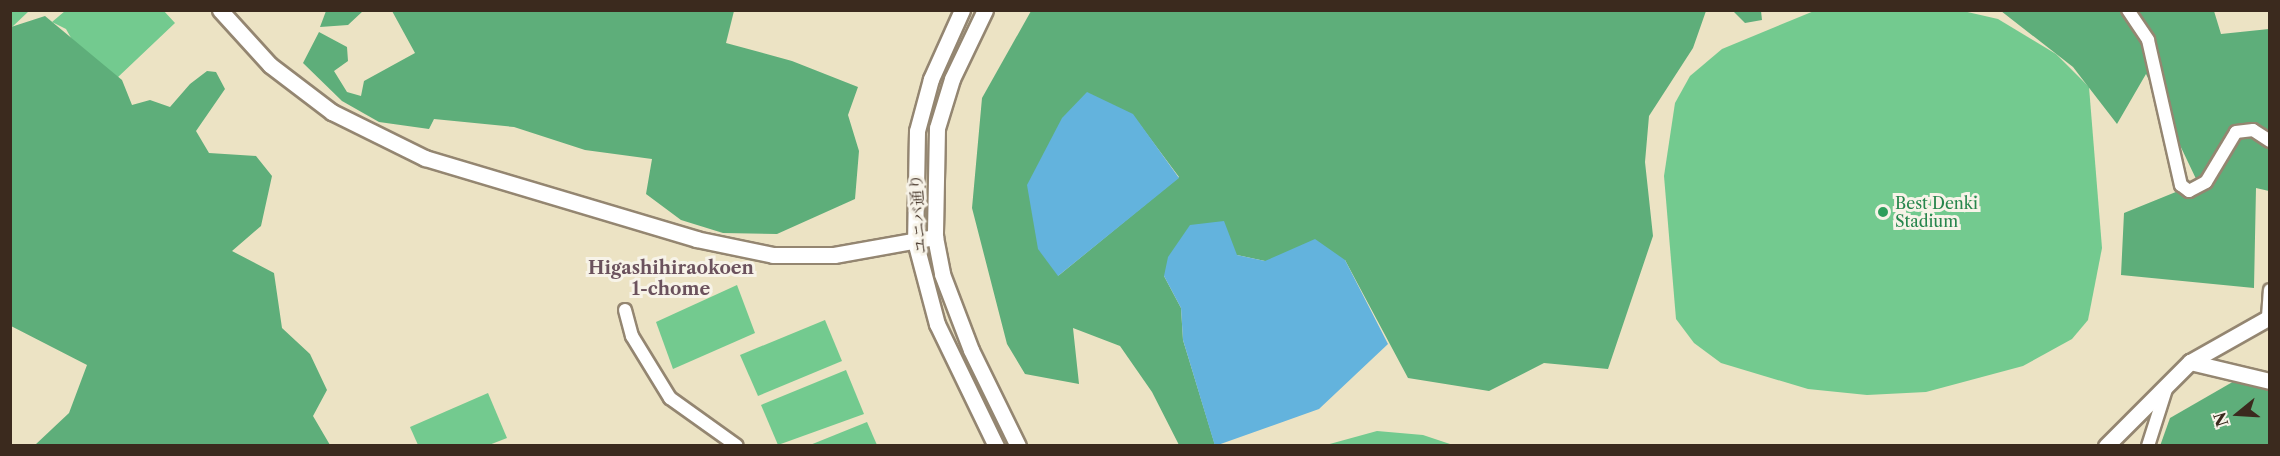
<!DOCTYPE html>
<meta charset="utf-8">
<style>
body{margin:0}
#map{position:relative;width:2280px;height:456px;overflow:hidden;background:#ece3c4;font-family:"Libre Caslon Text","Noto Serif JP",serif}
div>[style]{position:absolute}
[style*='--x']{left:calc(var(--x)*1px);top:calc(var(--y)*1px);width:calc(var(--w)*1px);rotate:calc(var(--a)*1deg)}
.green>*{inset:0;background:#73ca8f}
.forest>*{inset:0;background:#5eae7a}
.water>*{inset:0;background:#63b3dd}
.roads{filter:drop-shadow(2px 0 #948671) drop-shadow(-2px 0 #948671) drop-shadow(0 2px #948671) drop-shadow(0 -2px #948671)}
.minor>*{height:12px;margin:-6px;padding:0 6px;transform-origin:6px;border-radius:6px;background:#fff}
.tertiary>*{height:15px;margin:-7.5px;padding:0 7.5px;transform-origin:7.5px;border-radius:7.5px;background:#fff}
.dots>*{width:16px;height:16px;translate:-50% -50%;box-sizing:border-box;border:3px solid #f7f3e8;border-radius:50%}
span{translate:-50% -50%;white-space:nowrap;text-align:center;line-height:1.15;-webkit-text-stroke:6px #f7f3e8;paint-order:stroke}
.leisure-label{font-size:16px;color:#27864d}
.left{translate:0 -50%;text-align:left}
.street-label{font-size:16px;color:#3b2a1e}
.neighbourhood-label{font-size:18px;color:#6b525d;font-weight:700}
.frame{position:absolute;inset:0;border:12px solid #3b2a1e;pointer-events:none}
.north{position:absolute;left:2208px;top:384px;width:60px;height:60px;-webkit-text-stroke:4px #f7f3e8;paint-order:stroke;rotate:252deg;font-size:16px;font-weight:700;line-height:24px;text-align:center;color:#3b2a1e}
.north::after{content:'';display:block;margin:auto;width:21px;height:27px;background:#3b2a1e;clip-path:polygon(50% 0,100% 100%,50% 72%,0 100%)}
</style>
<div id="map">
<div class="green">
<div style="clip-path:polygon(163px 10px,175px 23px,117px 78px,84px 61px,66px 29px,52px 22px,65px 11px)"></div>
<div style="clip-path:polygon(11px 11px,29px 11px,11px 28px)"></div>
<div style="clip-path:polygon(1963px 11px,1998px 19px,2056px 54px,2089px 87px,2102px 248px,2088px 320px,2072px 339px,2023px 366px,1926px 392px,1867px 395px,1808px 389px,1721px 363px,1694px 343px,1676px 319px,1664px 176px,1675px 103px,1690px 76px,1722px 49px,1814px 11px)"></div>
<div style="clip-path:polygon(737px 285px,755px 333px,673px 369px,656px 322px)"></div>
<div style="clip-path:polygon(825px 320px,842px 361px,758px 396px,740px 355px)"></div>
<div style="clip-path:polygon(846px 370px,864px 414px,778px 445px,761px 405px)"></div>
<div style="clip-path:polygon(488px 393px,507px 438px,489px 445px,418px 445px,410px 427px)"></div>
<div style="clip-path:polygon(867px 422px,877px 445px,810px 445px)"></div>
<div style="clip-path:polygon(1377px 431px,1423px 435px,1453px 445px,1326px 445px)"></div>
</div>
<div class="forest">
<div style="clip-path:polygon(326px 11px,326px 10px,363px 11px,348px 25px,320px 27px)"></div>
<div style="clip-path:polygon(392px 11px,734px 11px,726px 43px,792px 61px,858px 87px,848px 115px,859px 151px,855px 199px,777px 234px,723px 233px,681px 220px,646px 194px,652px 159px,585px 150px,514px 127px,434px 119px,429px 129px,379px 122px,342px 101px,303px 63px,319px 32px,347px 47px,348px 61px,334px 71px,347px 92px,361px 96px,364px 81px,415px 53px)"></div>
<div style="clip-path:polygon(evenodd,1031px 11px,1706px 11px,1693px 48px,1649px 116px,1645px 162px,1653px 236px,1608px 369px,1544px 363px,1489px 391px,1408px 378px,1345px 260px,1265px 261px,1237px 255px,1164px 276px,1181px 308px,1183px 340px,1215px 445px,1179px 445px,1152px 392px,1120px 346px,1073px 328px,1079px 384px,1025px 374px,1007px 344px,972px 208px,982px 98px,1031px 11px,1132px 114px,1179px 177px,1058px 276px,1132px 114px)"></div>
<div style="clip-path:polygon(1733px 11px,1761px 11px,1762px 20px,1745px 23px)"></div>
<div style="clip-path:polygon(2001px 11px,2214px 11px,2221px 34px,2269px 29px,2269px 191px,2256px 188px,2254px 288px,2121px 275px,2124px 213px,2198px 183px,2146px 74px,2117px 124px,2073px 67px)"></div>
<div style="clip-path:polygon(45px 16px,122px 80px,132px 105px,150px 100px,170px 107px,190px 84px,207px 71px,216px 72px,225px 89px,196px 131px,209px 153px,256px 156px,272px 176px,261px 226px,232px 251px,274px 273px,282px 328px,310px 354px,327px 390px,313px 416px,330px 445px,35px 445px,69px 413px,87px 365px,11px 326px,11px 27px)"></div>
<div style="clip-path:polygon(2236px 380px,2269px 391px,2269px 445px,2160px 446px,2170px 418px)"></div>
</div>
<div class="water">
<div style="clip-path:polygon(1087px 92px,1133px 114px,1179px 178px,1058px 276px,1038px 249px,1027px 185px,1062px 118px)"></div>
<div style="clip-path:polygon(1224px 221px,1237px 255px,1265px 261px,1315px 239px,1345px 260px,1388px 344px,1319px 409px,1215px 446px,1183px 340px,1181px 308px,1164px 276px,1168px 257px,1190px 225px)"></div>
</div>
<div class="roads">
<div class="minor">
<div style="--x:2128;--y:10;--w:36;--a:56"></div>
<div style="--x:2148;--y:40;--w:149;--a:77.2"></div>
<div style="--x:2181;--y:185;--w:10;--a:37"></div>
<div style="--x:2189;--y:191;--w:19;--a:-28"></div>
<div style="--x:2206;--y:182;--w:58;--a:-59"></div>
<div style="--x:2236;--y:132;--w:17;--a:-7"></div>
<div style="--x:2253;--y:130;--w:20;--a:33"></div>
<div style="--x:625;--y:310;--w:27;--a:75"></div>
<div style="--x:632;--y:336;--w:73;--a:58.5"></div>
<div style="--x:670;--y:398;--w:82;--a:35.6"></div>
<div style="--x:2268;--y:317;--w:27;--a:-86"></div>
<div style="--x:2148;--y:446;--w:63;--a:-72.4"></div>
</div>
<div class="tertiary">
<div style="--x:220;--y:10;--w:74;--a:47.7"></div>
<div style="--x:270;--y:65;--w:78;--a:37.2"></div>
<div style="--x:332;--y:112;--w:104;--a:26.3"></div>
<div style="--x:425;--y:158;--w:283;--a:16.6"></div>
<div style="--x:696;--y:239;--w:79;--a:11.7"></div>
<div style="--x:773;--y:255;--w:61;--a:0"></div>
<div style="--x:834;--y:255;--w:103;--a:-10.1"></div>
<div style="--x:962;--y:10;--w:76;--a:114.2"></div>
<div style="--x:931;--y:79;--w:54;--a:105.1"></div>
<div style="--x:917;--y:131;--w:110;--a:91"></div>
<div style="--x:915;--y:241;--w:86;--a:75.2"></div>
<div style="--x:937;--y:324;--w:136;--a:64.2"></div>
<div style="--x:985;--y:10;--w:76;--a:115.6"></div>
<div style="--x:952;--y:79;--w:51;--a:107"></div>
<div style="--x:937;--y:128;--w:109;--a:91.1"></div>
<div style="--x:935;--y:237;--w:38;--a:79"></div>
<div style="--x:942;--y:274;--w:81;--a:69.1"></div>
<div style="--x:971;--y:350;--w:107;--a:63.9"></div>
<div style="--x:2190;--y:362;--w:82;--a:13.4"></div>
<div style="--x:2106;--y:446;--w:119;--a:-45"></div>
<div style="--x:2190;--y:362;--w:92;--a:-29.4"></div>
</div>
</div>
<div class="dots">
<div style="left:1883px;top:212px;background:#2e9e5b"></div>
</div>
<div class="leisure-label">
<span class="left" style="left:1895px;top:212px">Best Denki<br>Stadium</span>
</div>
<div class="street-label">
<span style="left:918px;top:214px;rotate:-94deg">ユニバ通り</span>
</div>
<div class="neighbourhood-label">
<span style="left:671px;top:279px">Higashihiraokoen<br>1-chome</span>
</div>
<div class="frame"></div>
<div class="north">N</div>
</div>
